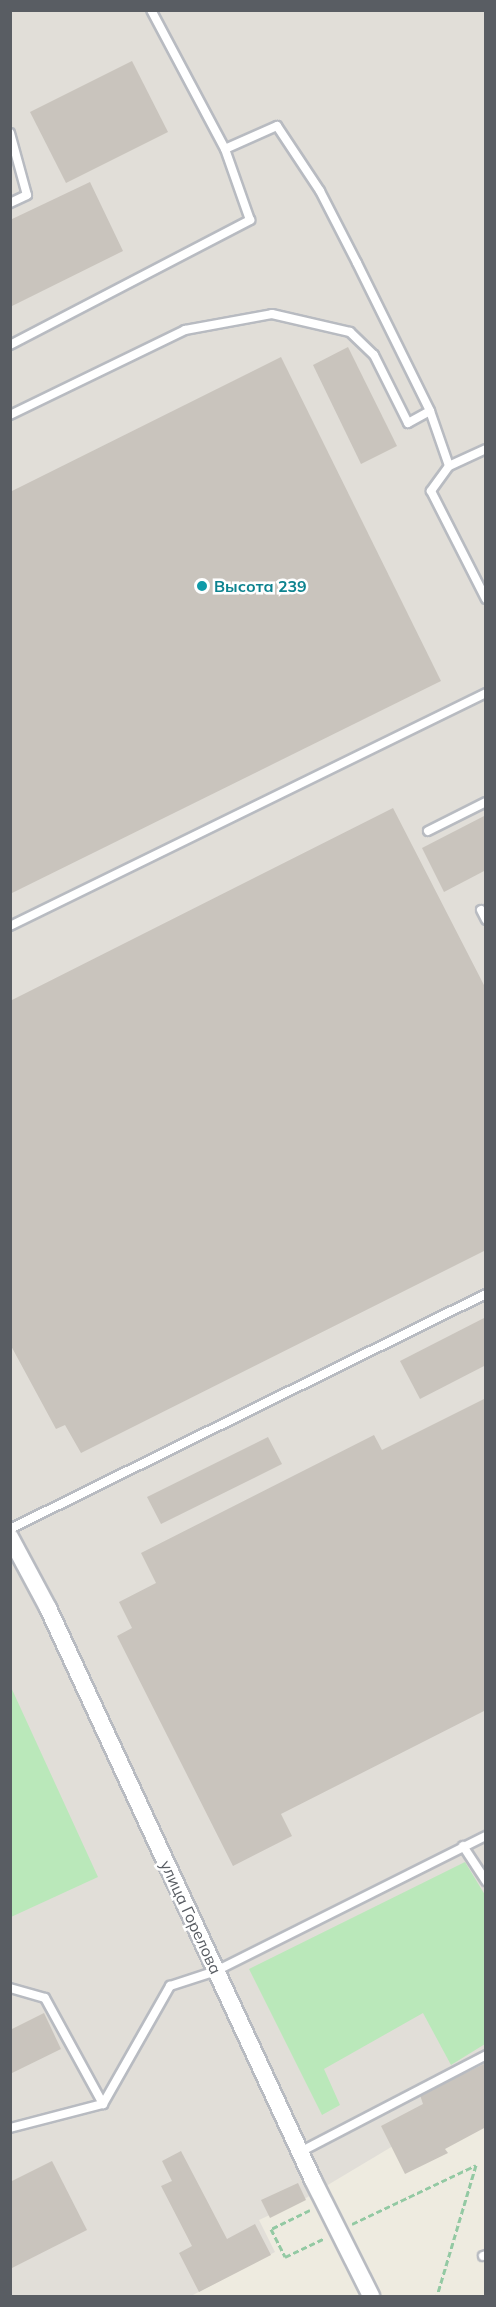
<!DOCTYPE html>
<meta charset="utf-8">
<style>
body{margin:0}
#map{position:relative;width:496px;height:2307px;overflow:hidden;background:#eeebe0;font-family:Mulish,sans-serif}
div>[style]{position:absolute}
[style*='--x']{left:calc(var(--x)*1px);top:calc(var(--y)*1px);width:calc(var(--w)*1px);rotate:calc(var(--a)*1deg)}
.industrial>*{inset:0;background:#e1ded8}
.green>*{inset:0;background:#bae8ba}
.building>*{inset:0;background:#c9c4bd}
.path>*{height:3px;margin-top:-1.5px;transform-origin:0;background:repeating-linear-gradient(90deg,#93c9a3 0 6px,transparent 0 9px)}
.roads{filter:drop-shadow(2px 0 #b8bbc1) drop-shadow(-2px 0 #b8bbc1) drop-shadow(0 2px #b8bbc1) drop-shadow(0 -2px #b8bbc1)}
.lane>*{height:8px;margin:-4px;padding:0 4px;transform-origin:4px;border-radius:4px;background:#fff}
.street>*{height:16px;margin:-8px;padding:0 8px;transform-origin:8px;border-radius:8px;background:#fff}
.dots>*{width:16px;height:16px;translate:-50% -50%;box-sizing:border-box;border:3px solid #fff;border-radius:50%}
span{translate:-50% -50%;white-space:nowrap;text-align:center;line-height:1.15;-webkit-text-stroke:5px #fff;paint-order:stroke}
.culture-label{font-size:16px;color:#0d838f;font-weight:700}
.left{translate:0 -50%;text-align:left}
.street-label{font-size:16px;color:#595d63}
.frame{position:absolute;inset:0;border:12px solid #595d63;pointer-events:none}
</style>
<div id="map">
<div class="industrial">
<div style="clip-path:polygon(11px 11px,485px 11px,485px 2091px,306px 2198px,259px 2220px,275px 2252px,191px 2296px,11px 2296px)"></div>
</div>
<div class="green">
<div style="clip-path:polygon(10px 1685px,98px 1877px,11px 1917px,10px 1917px)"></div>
<div style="clip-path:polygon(465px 1862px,485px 1895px,485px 2044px,451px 2065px,423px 2013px,324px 2069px,340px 2105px,322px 2115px,249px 1969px)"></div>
</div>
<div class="building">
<div style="clip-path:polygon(132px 61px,168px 132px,66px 183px,30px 112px)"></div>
<div style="clip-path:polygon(90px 182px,123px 251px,10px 307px,10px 220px)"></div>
<div style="clip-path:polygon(348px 347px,397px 446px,361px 464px,313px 365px)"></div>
<div style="clip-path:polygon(281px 357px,441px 681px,10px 894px,10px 492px)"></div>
<div style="clip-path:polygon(393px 808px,486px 989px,486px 1250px,81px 1453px,65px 1425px,56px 1429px,10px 1344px,10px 1001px)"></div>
<div style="clip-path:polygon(486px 815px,486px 870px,444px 892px,422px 848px)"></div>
<div style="clip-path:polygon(486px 1317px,486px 1365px,420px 1399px,400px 1361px)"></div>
<div style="clip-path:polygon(486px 1398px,486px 1710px,281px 1814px,292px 1836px,233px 1866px,117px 1636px,132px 1628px,119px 1602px,156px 1583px,141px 1553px,374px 1435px,382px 1450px)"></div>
<div style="clip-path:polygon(268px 1437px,282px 1464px,161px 1524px,147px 1497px)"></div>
<div style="clip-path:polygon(44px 2013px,61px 2049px,10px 2074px,10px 2030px)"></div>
<div style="clip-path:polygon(486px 2063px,486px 2127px,445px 2149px,448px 2153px,405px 2174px,381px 2126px,423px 2104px,420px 2095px)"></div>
<div style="clip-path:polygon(181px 2151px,227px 2239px,255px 2224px,271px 2255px,199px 2292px,179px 2253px,192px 2246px,161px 2186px,172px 2181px,162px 2161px)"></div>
<div style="clip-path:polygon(52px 2161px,87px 2230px,10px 2269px,10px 2182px)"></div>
<div style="clip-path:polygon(298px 2183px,306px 2200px,270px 2218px,261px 2200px)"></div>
</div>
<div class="path">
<div style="--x:310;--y:2210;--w:43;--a:154"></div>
<div style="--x:271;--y:2229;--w:31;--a:63"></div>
<div style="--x:285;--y:2257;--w:44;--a:-25.4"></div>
<div style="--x:352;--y:2224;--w:137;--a:-25.4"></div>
<div style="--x:476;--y:2165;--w:137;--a:106.6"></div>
</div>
<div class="roads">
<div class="lane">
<div style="--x:10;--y:133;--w:64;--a:74.7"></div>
<div style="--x:27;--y:195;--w:19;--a:155"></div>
<div style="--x:225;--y:149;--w:57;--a:-23.9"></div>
<div style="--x:277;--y:126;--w:78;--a:56.5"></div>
<div style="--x:320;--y:191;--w:81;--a:62.8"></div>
<div style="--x:357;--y:263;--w:165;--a:63.7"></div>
<div style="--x:430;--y:411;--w:58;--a:70.9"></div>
<div style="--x:449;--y:466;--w:41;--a:-24.7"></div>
<div style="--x:10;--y:345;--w:271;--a:-27.5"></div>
<div style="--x:250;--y:220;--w:75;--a:-109.4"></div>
<div style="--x:225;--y:149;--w:157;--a:-118"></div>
<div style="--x:10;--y:415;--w:195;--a:-25.9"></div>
<div style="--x:185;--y:330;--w:88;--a:-10.4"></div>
<div style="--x:272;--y:314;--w:80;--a:13"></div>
<div style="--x:350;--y:332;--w:33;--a:44"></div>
<div style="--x:374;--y:355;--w:76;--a:63.4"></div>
<div style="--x:408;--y:423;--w:25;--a:-29"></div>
<div style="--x:449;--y:466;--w:31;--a:126"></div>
<div style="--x:431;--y:491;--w:121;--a:63"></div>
<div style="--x:428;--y:831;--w:65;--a:-26.6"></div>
<div style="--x:481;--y:910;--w:11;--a:63"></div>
<div style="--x:10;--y:926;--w:530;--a:-26.08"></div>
<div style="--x:10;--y:1529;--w:531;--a:-26.28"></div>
<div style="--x:463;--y:1846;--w:42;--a:56.7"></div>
<div style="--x:10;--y:1988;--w:36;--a:16"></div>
<div style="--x:45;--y:1998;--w:121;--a:61.3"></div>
<div style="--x:10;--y:2128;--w:96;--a:-14.5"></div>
<div style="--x:103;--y:2104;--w:136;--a:-60.4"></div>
<div style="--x:170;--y:1986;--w:48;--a:-18.1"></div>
<div style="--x:216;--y:1971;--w:302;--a:-26.6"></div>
<div style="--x:300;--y:2152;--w:210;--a:-27.5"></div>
<div style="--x:483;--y:2256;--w:3;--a:-18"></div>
</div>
<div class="street">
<div style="--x:10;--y:1537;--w:81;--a:61.8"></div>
<div style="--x:48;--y:1608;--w:630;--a:65.14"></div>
<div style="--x:313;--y:2180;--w:130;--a:63.4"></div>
</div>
</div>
<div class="dots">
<div style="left:202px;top:586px;background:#0f9aa8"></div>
</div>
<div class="culture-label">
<span class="left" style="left:214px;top:586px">Высота 239</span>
</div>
<div class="street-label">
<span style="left:191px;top:1917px;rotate:65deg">улица Горелова</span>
</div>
<div class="frame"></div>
</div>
